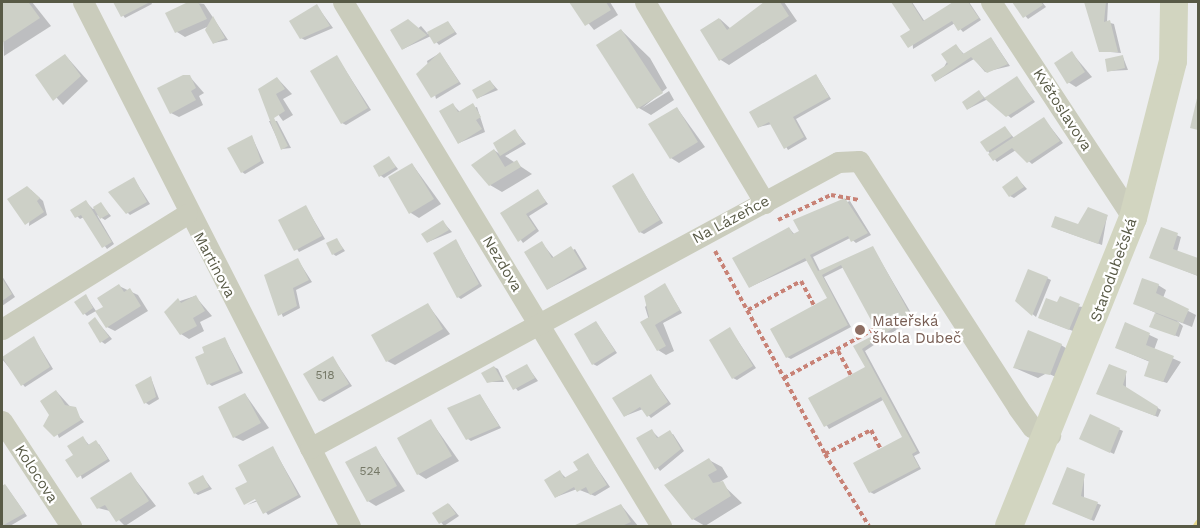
<!DOCTYPE html>
<meta charset="utf-8">
<style>
body{margin:0}
#map{position:relative;width:1200px;height:528px;overflow:hidden;background:#edeef0;font-family:"Work Sans",sans-serif}
div>[style]{position:absolute}
[style*='--x']{left:calc(var(--x)*1px);top:calc(var(--y)*1px);width:calc(var(--w)*1px);rotate:calc(var(--a)*1deg)}
.shadow>*{inset:0;background:#0003}
.stream>*{height:6px;margin:-3px;padding:0 3px;transform-origin:3px;border-radius:3px;background:#e7d88c}
.building>*{inset:0;background:#cdd0c7}
.path>*{height:4px;margin-top:-2px;transform-origin:0;background:repeating-linear-gradient(90deg,#c88276 0 4.5px,transparent 0 7.5px)}
.street>*{height:21px;margin:-10.5px;padding:0 10.5px;transform-origin:10.5px;border-radius:10.5px;background:#caccbc}
.secondary>*{height:28px;margin:-14px;padding:0 14px;transform-origin:14px;border-radius:14px;background:#d2d5c0}
.dots>*{width:16px;height:16px;translate:-50% -50%;box-sizing:border-box;border:3px solid #fff;border-radius:50%}
span{translate:-50% -50%;white-space:nowrap;text-align:center;line-height:1.15;-webkit-text-stroke:4.5px #fff;paint-order:stroke}
.number-label{font-size:12px;color:#757866}
.number-label span{-webkit-text-stroke-width:0}
.street-label{font-size:15px;color:#585a46}
.education-label{font-size:15px;color:#785e54}
.left{translate:0 -50%;text-align:left}
.frame{position:absolute;inset:0;border:3px solid #585a46;pointer-events:none}
</style>
<div id="map">
<div class="shadow">
<div style="clip-path:polygon(2px 2px,32px 2px,51px 26px,4px 56px)"></div>
<div style="clip-path:polygon(114px 2px,151px 2px,152px 4px,125px 18px)"></div>
<div style="clip-path:polygon(191px 2px,204px 4px,228px 40px,214px 43px,209px 26px,185px 37px,177px 32px,167px 14px)"></div>
<div style="clip-path:polygon(571px 2px,610px 2px,618px 15px,594px 30px)"></div>
<div style="clip-path:polygon(768px 2px,784px 2px,797px 21px,729px 65px,721px 60px,702px 31px,720px 19px,731px 29px)"></div>
<div style="clip-path:polygon(893px 2px,912px 2px,925px 22px,956px 2px,969px 2px,981px 20px,963px 32px,955px 23px,913px 49px,912px 31px)"></div>
<div style="clip-path:polygon(1014px 2px,1042px 2px,1046px 7px,1028px 19px)"></div>
<div style="clip-path:polygon(1086px 2px,1108px 3px,1107px 22px,1114px 24px,1121px 53px,1100px 51px)"></div>
<div style="clip-path:polygon(317px 6px,333px 28px,305px 40px,301px 38px)"></div>
<div style="clip-path:polygon(448px 22px,457px 34px,439px 45px,431px 36px,403px 49px,416px 30px,421px 26px,428px 34px)"></div>
<div style="clip-path:polygon(621px 30px,650px 58px,667px 88px,642px 108px,669px 91px,674px 100px,651px 115px,639px 108px,598px 46px)"></div>
<div style="clip-path:polygon(991px 38px,1010px 66px,985px 72px,974px 59px,936px 81px,956px 46px,964px 54px)"></div>
<div style="clip-path:polygon(440px 53px,461px 84px,436px 99px,427px 61px)"></div>
<div style="clip-path:polygon(1072px 53px,1092px 77px,1076px 87px,1068px 82px)"></div>
<div style="clip-path:polygon(65px 55px,88px 81px,63px 105px,37px 75px)"></div>
<div style="clip-path:polygon(337px 57px,371px 110px,346px 125px,342px 123px)"></div>
<div style="clip-path:polygon(1123px 57px,1128px 70px,1108px 71px)"></div>
<div style="clip-path:polygon(816px 75px,831px 99px,796px 119px,807px 139px,788px 150px,772px 124px,759px 127px)"></div>
<div style="clip-path:polygon(190px 77px,204px 93px,199px 96px,203px 105px,179px 117px,171px 113px)"></div>
<div style="clip-path:polygon(277px 78px,292px 94px,283px 99px,293px 115px,283px 121px,260px 89px)"></div>
<div style="clip-path:polygon(1017px 78px,1035px 102px,1011px 118px,988px 99px,968px 109px,979px 92px,986px 99px)"></div>
<div style="clip-path:polygon(490px 81px,498px 90px,478px 98px)"></div>
<div style="clip-path:polygon(453px 105px,460px 112px,477px 107px,485px 132px,459px 143px)"></div>
<div style="clip-path:polygon(677px 108px,705px 147px,679px 163px,671px 158px)"></div>
<div style="clip-path:polygon(1044px 119px,1063px 143px,1032px 164px,1016px 150px,997px 162px,988px 151px,1005px 128px,1015px 139px)"></div>
<div style="clip-path:polygon(269px 121px,277px 121px,291px 148px,282px 149px)"></div>
<div style="clip-path:polygon(515px 131px,526px 144px,505px 156px,532px 174px,502px 192px,490px 185px,494px 150px,501px 155px)"></div>
<div style="clip-path:polygon(252px 137px,264px 163px,245px 174px,242px 172px)"></div>
<div style="clip-path:polygon(389px 158px,398px 169px,384px 178px,380px 175px)"></div>
<div style="clip-path:polygon(412px 164px,441px 204px,419px 218px,411px 213px)"></div>
<div style="clip-path:polygon(633px 175px,663px 223px,644px 234px,640px 232px)"></div>
<div style="clip-path:polygon(1017px 178px,1027px 189px,1014px 198px,1010px 196px)"></div>
<div style="clip-path:polygon(134px 179px,150px 204px,130px 215px,127px 212px)"></div>
<div style="clip-path:polygon(31px 190px,43px 201px,47px 215px,29px 226px)"></div>
<div style="clip-path:polygon(538px 191px,548px 204px,529px 216px,539px 231px,523px 243px,502px 213px)"></div>
<div style="clip-path:polygon(850px 201px,871px 235px,856px 243px,850px 238px,813px 257px,820px 271px,873px 248px,914px 318px,865px 351px,920px 453px,914px 456px,921px 469px,874px 494px,870px 492px,904px 437px,883px 400px,829px 429px,810px 399px,867px 368px,855px 347px,880px 334px,844px 267px,824px 277px,851px 327px,791px 359px,787px 357px,829px 299px,808px 260px,750px 287px,789px 228px,795px 235px,801px 232px,795px 221px)"></div>
<div style="clip-path:polygon(86px 202px,93px 209px,101px 204px,111px 216px,105px 220px,97px 215px,114px 244px,107px 249px,84px 217px,80px 219px,72px 211px)"></div>
<div style="clip-path:polygon(306px 207px,325px 239px,299px 252px,280px 221px)"></div>
<div style="clip-path:polygon(1107px 216px,1102px 245px,1057px 229px,1078px 226px)"></div>
<div style="clip-path:polygon(443px 222px,452px 232px,428px 242px,423px 235px)"></div>
<div style="clip-path:polygon(1162px 229px,1181px 237px,1177px 252px,1198px 260px,1198px 276px,1155px 259px)"></div>
<div style="clip-path:polygon(337px 240px,345px 251px,336px 256px,333px 254px)"></div>
<div style="clip-path:polygon(456px 241px,482px 286px,461px 299px,458px 297px)"></div>
<div style="clip-path:polygon(542px 243px,554px 258px,575px 249px,587px 269px,548px 289px,526px 253px)"></div>
<div style="clip-path:polygon(298px 260px,312px 282px,296px 290px,300px 308px,283px 317px,266px 276px)"></div>
<div style="clip-path:polygon(2px 276px,15px 297px,2px 306px)"></div>
<div style="clip-path:polygon(1047px 278px,1051px 280px,1036px 317px,1017px 301px)"></div>
<div style="clip-path:polygon(665px 285px,682px 313px,663px 323px,674px 351px,666px 355px,658px 350px,645px 307px)"></div>
<div style="clip-path:polygon(1158px 285px,1166px 290px,1163px 298px,1196px 315px,1192px 327px,1177px 321px,1183px 326px,1179px 337px,1151px 326px,1156px 313px,1134px 303px)"></div>
<div style="clip-path:polygon(119px 286px,138px 295px,148px 311px,115px 331px,107px 327px,105px 307px)"></div>
<div style="clip-path:polygon(86px 296px,96px 311px,87px 316px,84px 313px)"></div>
<div style="clip-path:polygon(195px 296px,212px 316px,200px 322px,204px 331px,189px 339px,181px 334px,174px 303px)"></div>
<div style="clip-path:polygon(1058px 304px,1083px 307px,1073px 331px,1044px 320px)"></div>
<div style="clip-path:polygon(428px 305px,450px 334px,395px 365px,387px 361px)"></div>
<div style="clip-path:polygon(95px 319px,112px 339px,105px 344px,102px 342px)"></div>
<div style="clip-path:polygon(596px 322px,617px 353px,597px 366px,593px 364px)"></div>
<div style="clip-path:polygon(1126px 324px,1158px 339px,1154px 350px,1181px 362px,1167px 383px,1149px 377px,1150px 362px,1117px 348px)"></div>
<div style="clip-path:polygon(730px 329px,756px 368px,737px 380px,733px 378px)"></div>
<div style="clip-path:polygon(34px 338px,53px 369px,25px 387px,2px 359px)"></div>
<div style="clip-path:polygon(225px 339px,243px 373px,212px 386px,209px 384px)"></div>
<div style="clip-path:polygon(1061px 345px,1069px 350px,1058px 378px,1047px 373px,1038px 378px,1015px 368px)"></div>
<div style="clip-path:polygon(333px 358px,352px 386px,324px 402px,320px 400px)"></div>
<div style="clip-path:polygon(527px 366px,538px 381px,518px 391px,507px 377px)"></div>
<div style="clip-path:polygon(494px 367px,498px 369px,504px 382px,488px 382px)"></div>
<div style="clip-path:polygon(1126px 372px,1126px 388px,1161px 410px,1158px 417px,1102px 395px)"></div>
<div style="clip-path:polygon(651px 376px,671px 404px,651px 418px,643px 409px,625px 416px)"></div>
<div style="clip-path:polygon(151px 378px,159px 399px,149px 405px,146px 403px)"></div>
<div style="clip-path:polygon(57px 392px,84px 422px,59px 438px,50px 415px)"></div>
<div style="clip-path:polygon(245px 394px,269px 428px,243px 441px,234px 437px)"></div>
<div style="clip-path:polygon(480px 395px,501px 428px,471px 441px,468px 439px)"></div>
<div style="clip-path:polygon(1090px 416px,1123px 431px,1114px 454px,1084px 440px)"></div>
<div style="clip-path:polygon(431px 421px,459px 461px,426px 479px,418px 474px)"></div>
<div style="clip-path:polygon(652px 431px,659px 438px,673px 434px,684px 451px,660px 471px,638px 439px)"></div>
<div style="clip-path:polygon(83px 438px,90px 446px,99px 444px,110px 461px,82px 479px,75px 456px)"></div>
<div style="clip-path:polygon(273px 448px,301px 497px,268px 515px,258px 501px,247px 505px,263px 497px,249px 482px)"></div>
<div style="clip-path:polygon(376px 448px,405px 491px,376px 506px,368px 501px)"></div>
<div style="clip-path:polygon(588px 455px,610px 487px,595px 496px,577px 489px,556px 497px,560px 472px,566px 478px,580px 470px)"></div>
<div style="clip-path:polygon(709px 460px,722px 467px,728px 477px,720px 482px,742px 503px,705px 526px,693px 519px)"></div>
<div style="clip-path:polygon(131px 474px,156px 506px,125px 526px,110px 511px,98px 508px)"></div>
<div style="clip-path:polygon(1084px 475px,1084px 498px,1101px 505px,1094px 521px,1058px 505px)"></div>
<div style="clip-path:polygon(203px 477px,212px 489px,198px 495px,195px 493px)"></div>
<div style="clip-path:polygon(6px 486px,27px 516px,10px 526px,2px 526px)"></div>
<div style="clip-path:polygon(449px 504px,459px 516px,444px 526px,434px 513px)"></div>
<div style="clip-path:polygon(621px 505px,638px 526px,577px 526px)"></div>
</div>
<div class="stream">
<div style="--x:1196;--y:526;--w:4;--a:-56"></div>
</div>
<div class="building">
<div style="clip-path:polygon(2px 2px,29px 3px,40px 18px,2px 43px)"></div>
<div style="clip-path:polygon(113px 2px,150px 2px,121px 17px)"></div>
<div style="clip-path:polygon(188px 2px,198px 2px,207px 19px,175px 33px,165px 13px)"></div>
<div style="clip-path:polygon(569px 2px,606px 2px,611px 10px,585px 26px)"></div>
<div style="clip-path:polygon(764px 2px,780px 2px,789px 16px,719px 61px,700px 30px,719px 18px,727px 30px)"></div>
<div style="clip-path:polygon(891px 2px,911px 2px,923px 21px,953px 2px,968px 2px,979px 18px,958px 31px,952px 21px,908px 48px,900px 36px,910px 30px)"></div>
<div style="clip-path:polygon(1012px 2px,1041px 2px,1043px 5px,1023px 18px)"></div>
<div style="clip-path:polygon(1084px 2px,1106px 2px,1104px 22px,1110px 20px,1118px 52px,1099px 52px)"></div>
<div style="clip-path:polygon(317px 4px,330px 26px,300px 39px,289px 21px)"></div>
<div style="clip-path:polygon(213px 16px,225px 38px,213px 44px,205px 30px)"></div>
<div style="clip-path:polygon(408px 19px,427px 35px,402px 50px,390px 30px)"></div>
<div style="clip-path:polygon(448px 21px,455px 32px,434px 44px,427px 32px)"></div>
<div style="clip-path:polygon(621px 29px,663px 93px,637px 109px,596px 45px)"></div>
<div style="clip-path:polygon(991px 37px,1008px 64px,987px 73px,971px 57px,935px 82px,931px 75px,948px 64px,941px 54px,956px 44px,963px 54px)"></div>
<div style="clip-path:polygon(1072px 51px,1085px 72px,1067px 84px,1054px 63px)"></div>
<div style="clip-path:polygon(440px 52px,459px 82px,431px 98px,416px 74px)"></div>
<div style="clip-path:polygon(65px 54px,81px 76px,53px 101px,35px 75px)"></div>
<div style="clip-path:polygon(337px 55px,368px 108px,341px 124px,310px 71px)"></div>
<div style="clip-path:polygon(1123px 55px,1125px 68px,1107px 72px,1105px 59px)"></div>
<div style="clip-path:polygon(816px 74px,829px 97px,793px 117px,804px 137px,784px 149px,769px 122px,758px 128px,749px 112px)"></div>
<div style="clip-path:polygon(183px 75px,190px 75px,196px 88px,191px 91px,196px 100px,170px 114px,157px 88px)"></div>
<div style="clip-path:polygon(1017px 76px,1033px 100px,1006px 117px,984px 98px)"></div>
<div style="clip-path:polygon(277px 77px,285px 89px,276px 94px,285px 111px,274px 118px,288px 146px,281px 150px,258px 89px)"></div>
<div style="clip-path:polygon(490px 80px,495px 88px,477px 99px,472px 90px)"></div>
<div style="clip-path:polygon(979px 90px,984px 98px,967px 110px,962px 102px)"></div>
<div style="clip-path:polygon(1198px 94px,1198px 130px,1190px 128px)"></div>
<div style="clip-path:polygon(453px 103px,458px 112px,473px 103px,481px 117px,476px 120px,482px 129px,458px 144px,439px 111px)"></div>
<div style="clip-path:polygon(677px 107px,698px 142px,670px 159px,648px 124px)"></div>
<div style="clip-path:polygon(1044px 117px,1060px 141px,1027px 163px,1012px 148px,993px 161px,988px 154px)"></div>
<div style="clip-path:polygon(1005px 126px,1012px 136px,987px 152px,980px 142px)"></div>
<div style="clip-path:polygon(515px 129px,523px 142px,500px 156px,493px 143px)"></div>
<div style="clip-path:polygon(252px 135px,261px 161px,241px 173px,227px 148px)"></div>
<div style="clip-path:polygon(494px 149px,505px 167px,517px 160px,521px 167px,489px 186px,471px 165px)"></div>
<div style="clip-path:polygon(389px 156px,396px 167px,379px 177px,373px 166px)"></div>
<div style="clip-path:polygon(412px 163px,434px 199px,409px 214px,388px 177px)"></div>
<div style="clip-path:polygon(633px 173px,660px 220px,639px 233px,612px 186px)"></div>
<div style="clip-path:polygon(1017px 176px,1024px 187px,1009px 197px,1002px 187px)"></div>
<div style="clip-path:polygon(134px 177px,147px 202px,126px 214px,108px 192px)"></div>
<div style="clip-path:polygon(27px 186px,40px 198px,37px 201px,44px 212px,25px 225px,7px 199px)"></div>
<div style="clip-path:polygon(538px 189px,546px 202px,526px 214px,536px 229px,518px 242px,500px 213px)"></div>
<div style="clip-path:polygon(845px 198px,868px 233px,851px 242px,848px 236px,810px 255px,818px 271px,873px 246px,911px 316px,862px 349px,917px 451px,912px 454px,919px 467px,869px 493px,853px 463px,902px 437px,881px 397px,824px 427px,808px 398px,865px 367px,853px 346px,878px 333px,841px 265px,822px 275px,848px 325px,786px 358px,770px 329px,827px 298px,805px 258px,749px 288px,732px 258px,789px 227px,793px 234px,799px 231px,793px 220px)"></div>
<div style="clip-path:polygon(86px 200px,112px 242px,102px 248px,81px 215px,75px 218px,70px 210px)"></div>
<div style="clip-path:polygon(101px 202px,109px 214px,100px 219px,93px 207px)"></div>
<div style="clip-path:polygon(306px 205px,322px 236px,294px 251px,278px 220px)"></div>
<div style="clip-path:polygon(1088px 207px,1108px 215px,1098px 244px,1051px 227px,1055px 216px,1078px 224px)"></div>
<div style="clip-path:polygon(443px 220px,449px 230px,427px 243px,421px 234px)"></div>
<div style="clip-path:polygon(1161px 227px,1178px 233px,1173px 249px,1198px 258px,1198px 276px,1149px 258px)"></div>
<div style="clip-path:polygon(337px 238px,343px 249px,332px 255px,326px 243px)"></div>
<div style="clip-path:polygon(456px 239px,479px 284px,457px 298px,433px 253px)"></div>
<div style="clip-path:polygon(542px 241px,552px 258px,571px 246px,584px 267px,547px 290px,524px 252px)"></div>
<div style="clip-path:polygon(298px 258px,309px 280px,293px 288px,297px 306px,278px 316px,264px 275px)"></div>
<div style="clip-path:polygon(1028px 269px,1048px 277px,1032px 316px,1015px 301px)"></div>
<div style="clip-path:polygon(2px 278px,12px 294px,2px 301px)"></div>
<div style="clip-path:polygon(1142px 278px,1159px 284px,1156px 293px,1189px 309px,1183px 323px,1133px 304px)"></div>
<div style="clip-path:polygon(665px 283px,680px 310px,655px 325px,666px 346px,657px 351px,640px 322px,649px 317px,644px 296px)"></div>
<div style="clip-path:polygon(119px 284px,124px 292px,130px 288px,141px 306px,106px 328px,95px 311px,103px 307px,97px 298px)"></div>
<div style="clip-path:polygon(86px 294px,93px 308px,83px 315px,74px 302px)"></div>
<div style="clip-path:polygon(196px 295px,205px 311px,193px 318px,197px 326px,180px 335px,164px 312px,178px 298px,181px 303px)"></div>
<div style="clip-path:polygon(1060px 296px,1080px 304px,1069px 330px,1038px 318px,1046px 298px,1057px 302px)"></div>
<div style="clip-path:polygon(428px 303px,443px 329px,386px 362px,371px 335px)"></div>
<div style="clip-path:polygon(1155px 313px,1180px 323px,1175px 336px,1149px 327px)"></div>
<div style="clip-path:polygon(95px 317px,109px 337px,100px 343px,88px 323px)"></div>
<div style="clip-path:polygon(596px 321px,615px 351px,592px 365px,574px 334px)"></div>
<div style="clip-path:polygon(1125px 322px,1150px 333px,1146px 345px,1174px 356px,1163px 382px,1144px 376px,1149px 361px,1115px 348px)"></div>
<div style="clip-path:polygon(730px 327px,753px 366px,732px 379px,709px 340px)"></div>
<div style="clip-path:polygon(1028px 330px,1062px 344px,1050px 375px,1013px 368px)"></div>
<div style="clip-path:polygon(34px 336px,50px 367px,21px 386px,2px 357px)"></div>
<div style="clip-path:polygon(225px 337px,240px 371px,207px 385px,195px 357px,204px 353px,202px 347px)"></div>
<div style="clip-path:polygon(333px 356px,349px 384px,319px 401px,303px 374px)"></div>
<div style="clip-path:polygon(527px 364px,535px 378px,513px 390px,505px 376px)"></div>
<div style="clip-path:polygon(1109px 364px,1127px 371px,1123px 385px,1158px 407px,1155px 416px,1096px 394px)"></div>
<div style="clip-path:polygon(494px 366px,502px 380px,487px 383px,481px 373px)"></div>
<div style="clip-path:polygon(651px 374px,668px 402px,647px 417px,640px 407px,624px 417px,612px 398px)"></div>
<div style="clip-path:polygon(151px 376px,156px 397px,144px 404px,135px 385px)"></div>
<div style="clip-path:polygon(56px 390px,65px 405px,76px 407px,81px 420px,54px 437px,43px 426px,49px 415px,40px 401px)"></div>
<div style="clip-path:polygon(245px 393px,261px 423px,233px 438px,218px 407px)"></div>
<div style="clip-path:polygon(480px 394px,499px 426px,466px 440px,447px 408px)"></div>
<div style="clip-path:polygon(1090px 414px,1120px 428px,1110px 453px,1079px 439px)"></div>
<div style="clip-path:polygon(431px 419px,452px 456px,417px 475px,397px 438px)"></div>
<div style="clip-path:polygon(652px 429px,657px 438px,670px 430px,681px 449px,655px 470px,636px 438px)"></div>
<div style="clip-path:polygon(83px 436px,88px 445px,96px 440px,108px 459px,77px 478px,65px 460px,73px 455px,67px 446px)"></div>
<div style="clip-path:polygon(273px 446px,298px 495px,263px 514px,255px 499px,244px 505px,235px 488px,247px 482px,238px 465px)"></div>
<div style="clip-path:polygon(376px 446px,397px 486px,367px 502px,345px 462px)"></div>
<div style="clip-path:polygon(588px 453px,607px 485px,590px 495px,586px 487px,577px 492px,574px 487px,555px 498px,544px 480px,560px 470px,564px 478px,578px 470px,573px 462px)"></div>
<div style="clip-path:polygon(709px 458px,717px 470px,708px 475px,713px 483px,723px 481px,731px 496px,692px 520px,664px 485px)"></div>
<div style="clip-path:polygon(1067px 467px,1085px 474px,1081px 496px,1098px 502px,1091px 520px,1052px 504px)"></div>
<div style="clip-path:polygon(131px 472px,149px 501px,116px 522px,105px 505px,97px 509px,90px 498px)"></div>
<div style="clip-path:polygon(203px 475px,209px 487px,194px 494px,188px 483px)"></div>
<div style="clip-path:polygon(5px 484px,25px 513px,2px 526px,2px 486px)"></div>
<div style="clip-path:polygon(448px 503px,456px 514px,439px 524px,432px 513px)"></div>
<div style="clip-path:polygon(621px 504px,631px 522px,622px 526px,573px 526px)"></div>
</div>
<div class="path">
<div style="--x:778;--y:220;--w:59;--a:-25.3"></div>
<div style="--x:831;--y:195;--w:28;--a:10"></div>
<div style="--x:715;--y:251;--w:231;--a:61.5"></div>
<div style="--x:825;--y:454;--w:52;--a:-27.6"></div>
<div style="--x:871;--y:430;--w:20;--a:63"></div>
<div style="--x:748;--y:310;--w:60;--a:-28.7"></div>
<div style="--x:801;--y:281;--w:27;--a:62"></div>
<div style="--x:838;--y:351;--w:27;--a:62"></div>
<div style="--x:784;--y:378;--w:105;--a:-28.5"></div>
<div style="--x:825;--y:454;--w:84;--a:58.6"></div>
</div>
<div class="street">
<div style="--x:83;--y:2;--w:588;--a:63"></div>
<div style="--x:343;--y:2;--w:613;--a:58.75"></div>
<div style="--x:645;--y:2;--w:234;--a:59.2"></div>
<div style="--x:991;--y:2;--w:258;--a:56.7"></div>
<div style="--x:2;--y:329;--w:218;--a:-31.9"></div>
<div style="--x:2;--y:421;--w:126;--a:56.7"></div>
<div style="--x:310;--y:448;--w:600;--a:-28.44"></div>
<div style="--x:838;--y:162;--w:21;--a:-3"></div>
<div style="--x:859;--y:161;--w:294;--a:57.2"></div>
<div style="--x:1018;--y:408;--w:24;--a:54"></div>
<div style="--x:1032;--y:427;--w:20;--a:24"></div>
</div>
<div class="secondary">
<div style="--x:1009;--y:526;--w:332;--a:-68.1"></div>
<div style="--x:1133;--y:218;--w:162;--a:-75.7"></div>
<div style="--x:1173;--y:61;--w:59;--a:-89"></div>
</div>
<div class="dots">
<div style="left:860px;top:330px;background:#8d6e63"></div>
</div>
<div class="number-label">
<span style="left:325px;top:376px">518</span>
<span style="left:370px;top:472px">524</span>
</div>
<div class="street-label">
<span style="left:1062px;top:110px;rotate:57deg">Květoslavova</span>
<span style="left:731px;top:220px;rotate:-28deg">Na Lázeňce</span>
<span style="left:502px;top:264px;rotate:59deg">Nezdova</span>
<span style="left:214px;top:265px;rotate:62deg">Martinova</span>
<span style="left:1114px;top:270px;rotate:-70deg">Starodubečská</span>
<span style="left:36px;top:474px;rotate:57deg">Kolocova</span>
</div>
<div class="education-label">
<span class="left" style="left:872px;top:330px">Mateřská<br>škola Dubeč</span>
</div>
<div class="frame"></div>
</div>
